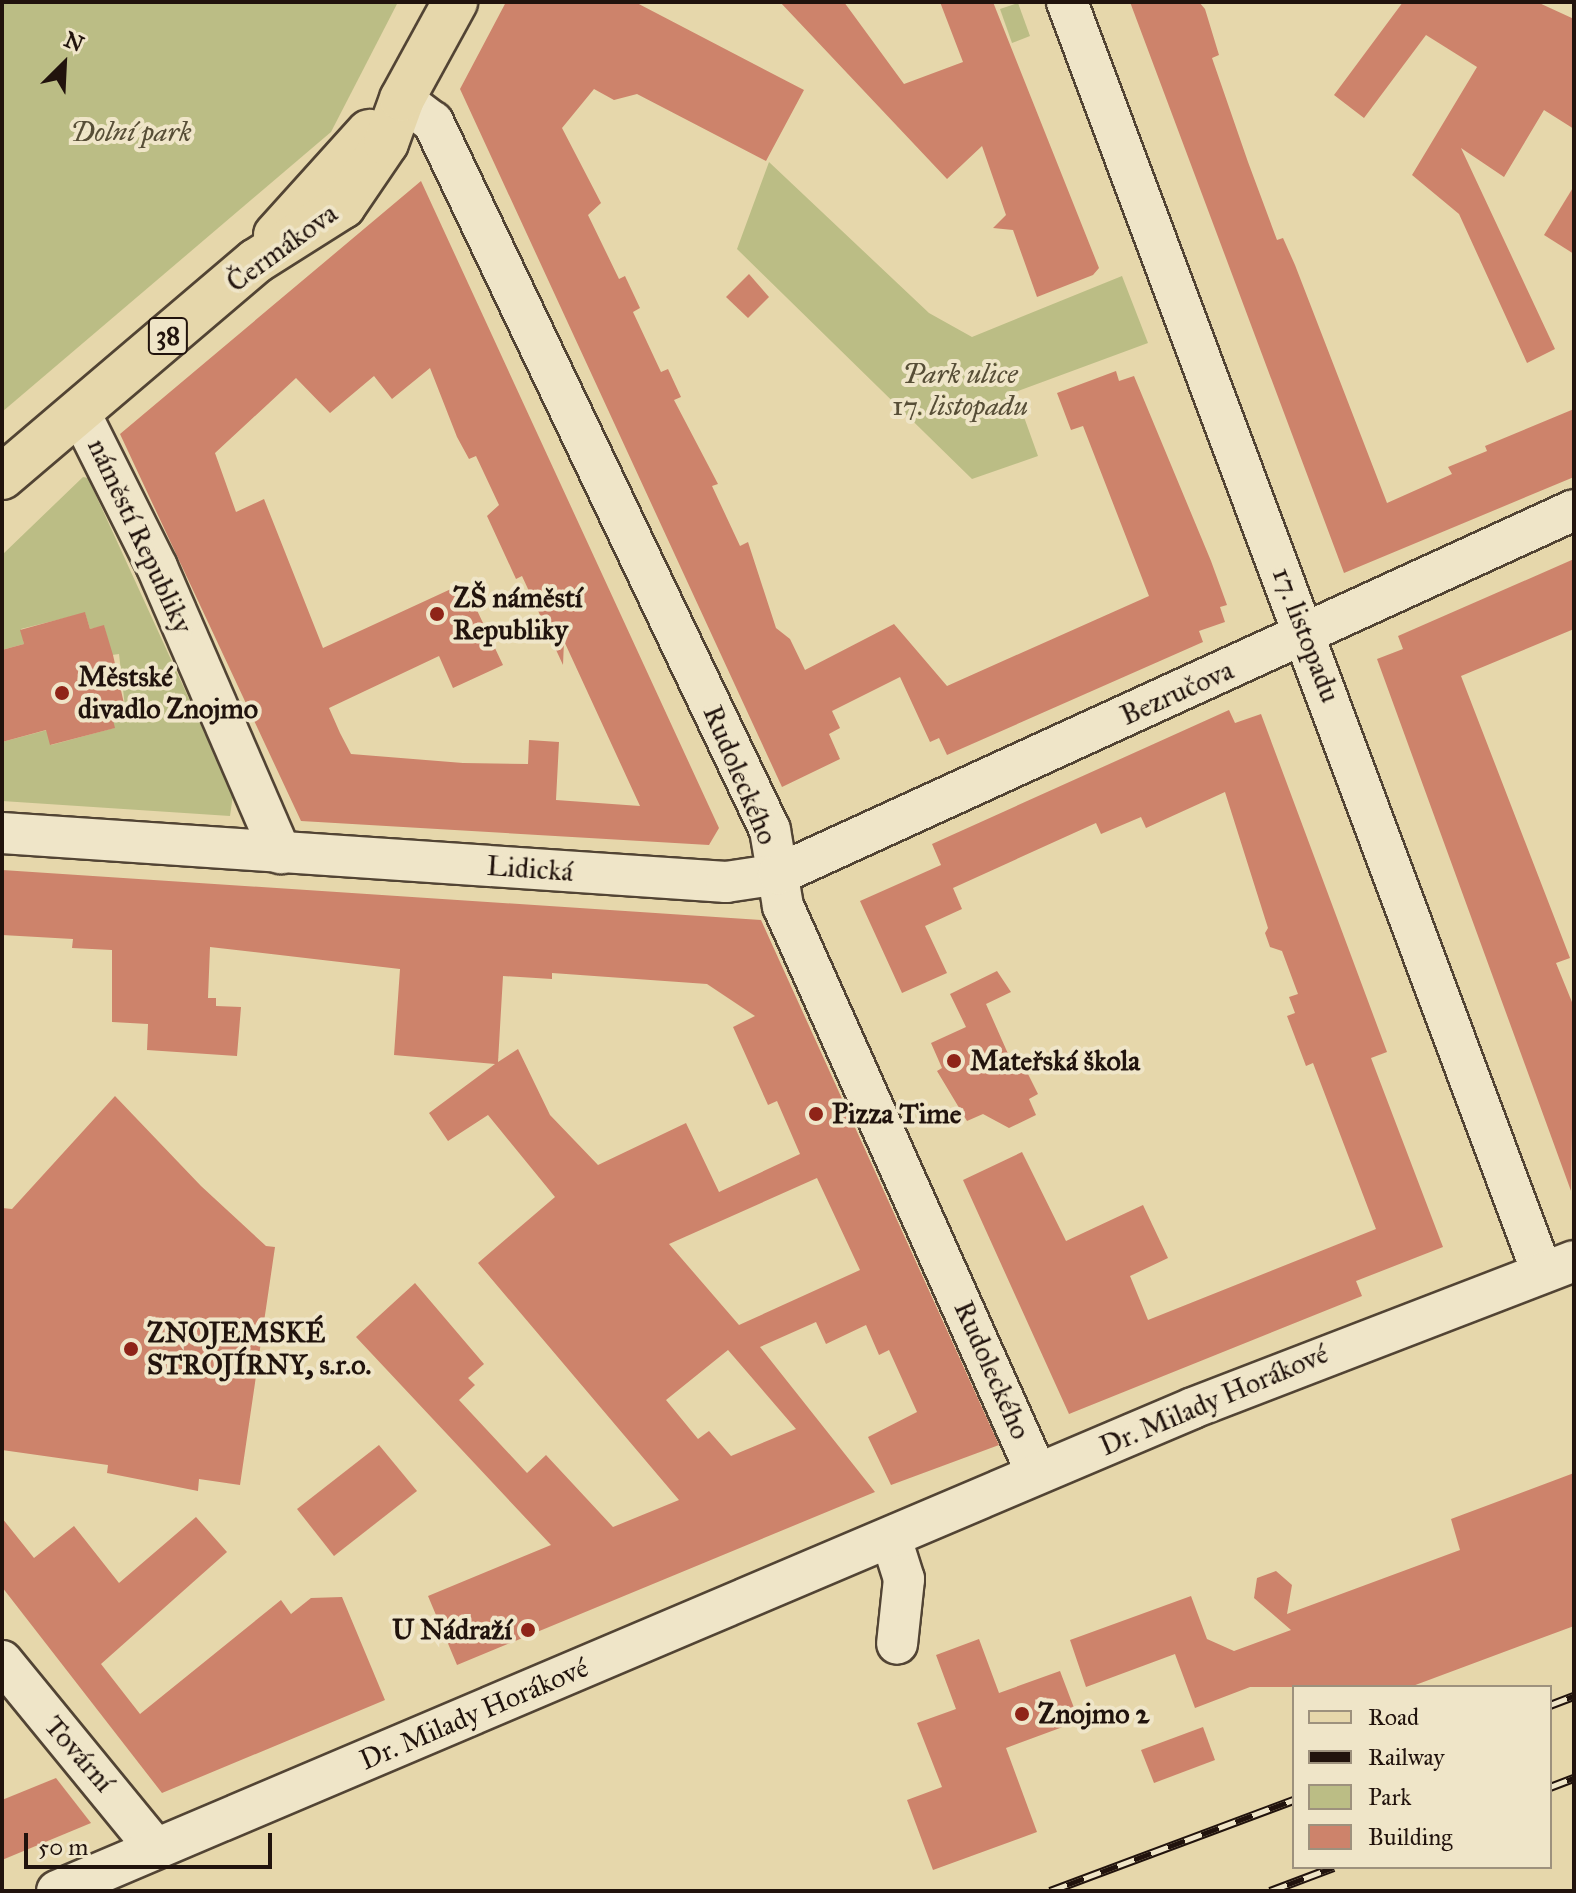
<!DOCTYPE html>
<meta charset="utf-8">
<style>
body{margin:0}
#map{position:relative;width:1576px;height:1893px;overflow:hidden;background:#e6d7ab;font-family:"IM FELL Great Primer",serif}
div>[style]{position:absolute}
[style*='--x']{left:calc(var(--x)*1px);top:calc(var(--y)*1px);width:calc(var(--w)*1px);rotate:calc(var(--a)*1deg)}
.green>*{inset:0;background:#bbbd85}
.building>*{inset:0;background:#cd836b}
.roads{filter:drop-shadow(2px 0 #524434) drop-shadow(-2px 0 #524434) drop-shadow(0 2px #524434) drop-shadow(0 -2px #524434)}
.street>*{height:40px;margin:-20px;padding:0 20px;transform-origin:20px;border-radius:20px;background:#efe5c8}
.primary>*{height:44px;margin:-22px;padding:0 22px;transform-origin:22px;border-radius:22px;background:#e6d7ab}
.rail>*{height:9px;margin-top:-4.5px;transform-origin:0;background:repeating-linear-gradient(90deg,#efe5c8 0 18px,#21130d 0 36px);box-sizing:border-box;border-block:2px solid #21130d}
.dots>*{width:22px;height:22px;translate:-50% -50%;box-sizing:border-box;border:4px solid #efe5c8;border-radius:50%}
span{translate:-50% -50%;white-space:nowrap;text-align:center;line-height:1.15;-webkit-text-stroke:8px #efe5c8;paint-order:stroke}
.shield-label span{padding:2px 6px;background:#efe5c8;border:2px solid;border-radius:6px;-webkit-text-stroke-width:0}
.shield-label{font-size:26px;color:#21130d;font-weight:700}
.park-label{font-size:28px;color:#574e37;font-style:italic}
.street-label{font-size:28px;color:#21130d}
.poi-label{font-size:28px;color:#21130d;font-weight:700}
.left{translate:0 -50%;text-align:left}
.right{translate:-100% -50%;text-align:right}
.frame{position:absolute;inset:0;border:4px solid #21130d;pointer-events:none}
.legend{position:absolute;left:1292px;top:1685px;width:260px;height:184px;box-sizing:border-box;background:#efe5c8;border:2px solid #9d917d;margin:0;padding:10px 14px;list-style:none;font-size:24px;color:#21130d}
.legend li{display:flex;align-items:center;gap:16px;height:40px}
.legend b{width:40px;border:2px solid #9d917d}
.north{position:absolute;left:24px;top:24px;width:80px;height:80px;-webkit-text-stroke:6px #efe5c8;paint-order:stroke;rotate:24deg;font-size:22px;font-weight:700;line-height:32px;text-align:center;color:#21130d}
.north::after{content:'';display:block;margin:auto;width:28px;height:36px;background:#21130d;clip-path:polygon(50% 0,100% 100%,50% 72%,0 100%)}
.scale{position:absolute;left:24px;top:1833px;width:248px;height:36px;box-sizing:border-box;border:4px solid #21130d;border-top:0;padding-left:10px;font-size:24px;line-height:28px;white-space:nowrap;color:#21130d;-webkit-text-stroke:6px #efe5c8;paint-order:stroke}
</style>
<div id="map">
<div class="green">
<div style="clip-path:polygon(2px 2px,398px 2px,331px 132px,2px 412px)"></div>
<div style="clip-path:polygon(1018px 3px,1030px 36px,1012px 43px,1000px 9px)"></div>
<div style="clip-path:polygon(769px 162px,929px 313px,972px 337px,1122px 276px,1148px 343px,1015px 392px,1038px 456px,972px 479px,737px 249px)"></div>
<div style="clip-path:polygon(83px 477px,88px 478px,233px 795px,230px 816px,2px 801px,2px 742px,47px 730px,51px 745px,114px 728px,111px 712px,125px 707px,119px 654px,112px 655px,104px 626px,90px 629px,85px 613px,21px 629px,24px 644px,2px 650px,2px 555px)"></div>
</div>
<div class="building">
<div style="clip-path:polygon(506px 2px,635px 2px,804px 90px,766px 161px,637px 94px,614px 100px,594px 89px,562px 128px,601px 203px,588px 215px,619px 279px,625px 276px,640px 308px,633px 312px,661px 372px,668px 369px,681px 397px,674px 400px,718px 484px,712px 486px,740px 546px,748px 542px,776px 628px,790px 639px,805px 670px,894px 624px,947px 686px,1149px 596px,1083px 426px,1071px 430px,1057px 393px,1116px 371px,1119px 381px,1134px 376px,1211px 561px,1227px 605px,1220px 607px,1225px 622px,1199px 631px,1203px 642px,947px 755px,939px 738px,930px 742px,900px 677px,832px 711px,840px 728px,829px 734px,840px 759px,782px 787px,460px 89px)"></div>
<div style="clip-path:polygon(780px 2px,844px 2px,904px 84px,963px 62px,940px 2px,993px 2px,1099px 268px,1093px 275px,1037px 297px,1013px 230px,993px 228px,1006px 215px,982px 146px,947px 179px)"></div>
<div style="clip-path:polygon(1130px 2px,1199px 2px,1205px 9px,1219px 55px,1212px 58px,1248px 162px,1277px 240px,1283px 238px,1295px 265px,1387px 503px,1452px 474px,1448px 467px,1487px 451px,1485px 446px,1574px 409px,1574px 477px,1344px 573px)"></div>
<div style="clip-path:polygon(1403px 2px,1537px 2px,1574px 19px,1574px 129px,1544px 110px,1504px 177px,1461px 148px,1555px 349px,1527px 363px,1459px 214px,1412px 175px,1477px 67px,1426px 35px,1364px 118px,1334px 95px)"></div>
<div style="clip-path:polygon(evenodd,421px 181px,719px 828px,709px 845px,301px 821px,120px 434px,421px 181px,430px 368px,457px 437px,469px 459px,476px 456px,499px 505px,487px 516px,516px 579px,522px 576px,563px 665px,564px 641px,640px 806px,556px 800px,559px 742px,529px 740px,528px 764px,463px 763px,351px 754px,340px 733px,329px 708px,439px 656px,453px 688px,503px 665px,464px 583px,323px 648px,264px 499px,236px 512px,215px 453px,296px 378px,330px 413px,374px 376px,392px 399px,430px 368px)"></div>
<div style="clip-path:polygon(1574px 186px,1574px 254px,1544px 235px)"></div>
<div style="clip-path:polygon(749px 274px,769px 297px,748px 318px,726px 297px)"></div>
<div style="clip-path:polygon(1574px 559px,1574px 629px,1461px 676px,1570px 958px,1556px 963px,1574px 1007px,1571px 1191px,1377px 659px,1403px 649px,1398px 636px)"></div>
<div style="clip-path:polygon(85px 612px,90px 629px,104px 625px,113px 655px,125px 708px,111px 712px,115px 728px,50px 745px,46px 730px,2px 742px,2px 650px,24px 644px,20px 630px)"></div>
<div style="clip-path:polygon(1229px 710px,1235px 723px,1261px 714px,1387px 1052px,1371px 1058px,1443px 1247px,1356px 1281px,1362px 1296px,1069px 1414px,963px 1180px,1022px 1152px,1066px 1241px,1143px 1205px,1168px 1258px,1130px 1276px,1148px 1320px,1376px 1229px,1313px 1063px,1306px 1066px,1287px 1016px,1295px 1013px,1289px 997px,1298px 994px,1282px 951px,1270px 947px,1265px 933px,1268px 928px,1225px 792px,1146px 828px,1141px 817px,1101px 834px,1096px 823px,953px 888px,962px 909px,925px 926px,947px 973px,902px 993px,860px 901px,941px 865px,932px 844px)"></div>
<div style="clip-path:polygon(evenodd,2px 870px,761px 920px,999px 1445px,891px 1485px,868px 1437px,917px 1412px,889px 1350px,879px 1355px,866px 1325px,826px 1344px,816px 1322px,760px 1347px,875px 1492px,457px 1665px,428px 1596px,551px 1545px,356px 1337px,415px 1283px,484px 1364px,468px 1378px,475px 1385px,459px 1400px,527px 1473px,546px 1455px,613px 1527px,679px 1500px,478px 1263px,555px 1197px,488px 1115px,448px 1141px,429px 1113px,495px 1064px,394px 1055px,400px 969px,210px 947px,208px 998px,216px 998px,216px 1006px,241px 1007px,237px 1056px,147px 1050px,148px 1024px,112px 1022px,112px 950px,72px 948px,73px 939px,2px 935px,2px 870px,552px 973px,707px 984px,755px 1016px,733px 1027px,768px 1105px,777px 1101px,800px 1154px,719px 1192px,686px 1123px,598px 1165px,550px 1115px,518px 1049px,498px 1062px,503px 976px,552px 979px,552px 973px,2px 870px,817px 1178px,860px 1270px,739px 1325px,669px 1244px,817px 1178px,2px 870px,728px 1350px,796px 1429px,731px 1456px,709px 1431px,698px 1439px,666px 1400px,728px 1350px)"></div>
<div style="clip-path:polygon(997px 971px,1011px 992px,986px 1004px,1017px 1074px,1026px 1070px,1038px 1094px,1029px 1099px,1036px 1115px,1009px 1128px,983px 1114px,967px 1121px,937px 1071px,942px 1068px,931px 1043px,966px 1027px,950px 994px)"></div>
<div style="clip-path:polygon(115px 1096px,201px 1186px,266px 1246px,275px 1247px,240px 1485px,199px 1479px,198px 1491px,107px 1473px,108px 1465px,2px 1450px,2px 1208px,12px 1209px)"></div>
<div style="clip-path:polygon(379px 1445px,417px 1491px,334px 1556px,297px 1509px)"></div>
<div style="clip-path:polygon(1574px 1473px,1574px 1626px,1410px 1687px,1250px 1687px,1195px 1708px,1175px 1654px,1086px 1687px,1070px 1640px,1191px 1596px,1207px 1639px,1234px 1651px,1291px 1630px,1254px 1598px,1257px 1578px,1276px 1571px,1292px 1585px,1287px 1614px,1460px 1550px,1451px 1519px)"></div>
<div style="clip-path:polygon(196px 1517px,227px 1552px,101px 1664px,140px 1714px,281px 1600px,291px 1614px,311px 1598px,342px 1597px,385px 1700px,162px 1793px,2px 1587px,2px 1518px,34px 1558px,74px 1526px,119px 1583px)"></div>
<div style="clip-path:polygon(979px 1639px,999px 1693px,1060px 1671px,1079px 1721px,1006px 1748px,1037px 1832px,933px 1870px,907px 1800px,942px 1787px,917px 1723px,956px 1709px,936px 1655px)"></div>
<div style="clip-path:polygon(1203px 1727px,1215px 1760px,1154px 1783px,1141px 1750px)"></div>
<div style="clip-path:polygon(56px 1778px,91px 1823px,2px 1860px,2px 1800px)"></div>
</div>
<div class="roads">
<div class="street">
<div style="--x:1067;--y:2;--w:1354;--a:69.5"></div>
<div style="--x:402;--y:99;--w:39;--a:37"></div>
<div style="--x:433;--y:122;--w:784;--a:64.55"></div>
<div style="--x:770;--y:830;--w:77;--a:80.3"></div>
<div style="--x:783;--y:906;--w:622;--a:65.91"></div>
<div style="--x:79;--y:411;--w:174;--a:63.4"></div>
<div style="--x:157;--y:567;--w:312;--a:66.6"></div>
<div style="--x:2;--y:833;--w:726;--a:3.87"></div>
<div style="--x:726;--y:882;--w:54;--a:-8.6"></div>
<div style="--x:779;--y:874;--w:874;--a:-24.6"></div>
<div style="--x:891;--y:1538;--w:43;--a:72.4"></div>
<div style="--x:904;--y:1579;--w:65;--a:96.1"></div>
<div style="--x:2;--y:1661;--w:242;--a:50.7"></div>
<div style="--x:57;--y:1891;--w:1234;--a:-23.03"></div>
<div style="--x:1193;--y:1408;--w:408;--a:-21.1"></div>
</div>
<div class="primary">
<div style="--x:276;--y:235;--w:139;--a:-47.9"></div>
<div style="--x:2;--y:477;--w:333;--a:-40.4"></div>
<div style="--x:256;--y:261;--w:103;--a:-32.3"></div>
<div style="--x:343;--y:206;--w:76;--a:-55.7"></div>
<div style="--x:386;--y:143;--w:47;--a:-70"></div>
<div style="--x:402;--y:99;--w:111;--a:-61.3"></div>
</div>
</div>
<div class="rail">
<div style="--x:1550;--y:1705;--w:26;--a:-21"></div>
<div style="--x:1550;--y:1787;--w:26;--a:-21"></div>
<div style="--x:1050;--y:1891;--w:260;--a:-20.5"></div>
<div style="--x:1270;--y:1891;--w:68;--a:-20.6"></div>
</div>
<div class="dots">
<div style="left:437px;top:614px;background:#8f2418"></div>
<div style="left:62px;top:693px;background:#8f2418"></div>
<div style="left:954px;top:1061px;background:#8f2418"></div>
<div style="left:816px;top:1114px;background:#8f2418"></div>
<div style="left:131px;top:1349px;background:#8f2418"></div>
<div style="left:528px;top:1630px;background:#8f2418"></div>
<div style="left:1022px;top:1714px;background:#8f2418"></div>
</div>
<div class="shield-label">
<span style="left:168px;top:336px">38</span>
</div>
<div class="park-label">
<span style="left:131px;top:132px">Dolní park</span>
<span style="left:960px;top:390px">Park ulice<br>17. listopadu</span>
</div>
<div class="street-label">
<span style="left:282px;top:248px;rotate:-36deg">Čermákova</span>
<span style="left:140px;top:536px;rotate:65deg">náměstí Republiky</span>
<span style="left:1306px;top:635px;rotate:69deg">17. listopadu</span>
<span style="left:1177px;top:693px;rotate:-24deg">Bezručova</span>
<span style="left:740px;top:775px;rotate:67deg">Rudoleckého</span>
<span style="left:530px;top:869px;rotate:4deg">Lidická</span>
<span style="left:992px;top:1370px;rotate:66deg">Rudoleckého</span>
<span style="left:1214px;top:1400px;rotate:-23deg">Dr. Milady Horákové</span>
<span style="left:474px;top:1714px;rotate:-23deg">Dr. Milady Horákové</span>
<span style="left:79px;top:1754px;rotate:49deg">Tovární</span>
</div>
<div class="poi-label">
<span class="left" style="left:453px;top:614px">ZŠ náměstí<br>Republiky</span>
<span class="left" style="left:78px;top:693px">Městské<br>divadlo Znojmo</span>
<span class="left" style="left:970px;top:1061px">Mateřská škola</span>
<span class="left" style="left:832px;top:1114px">Pizza Time</span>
<span class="left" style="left:147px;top:1349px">ZNOJEMSKÉ<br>STROJÍRNY, s.r.o.</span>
<span class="right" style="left:512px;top:1630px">U Nádraží</span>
<span class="left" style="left:1038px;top:1714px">Znojmo 2</span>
</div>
<div class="frame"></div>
<ul class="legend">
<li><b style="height:10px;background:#e6d7ab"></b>Road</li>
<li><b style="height:10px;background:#21130d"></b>Railway</li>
<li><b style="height:22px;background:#bbbd85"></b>Park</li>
<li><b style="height:22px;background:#cd836b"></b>Building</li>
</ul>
<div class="north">N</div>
<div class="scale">50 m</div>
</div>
